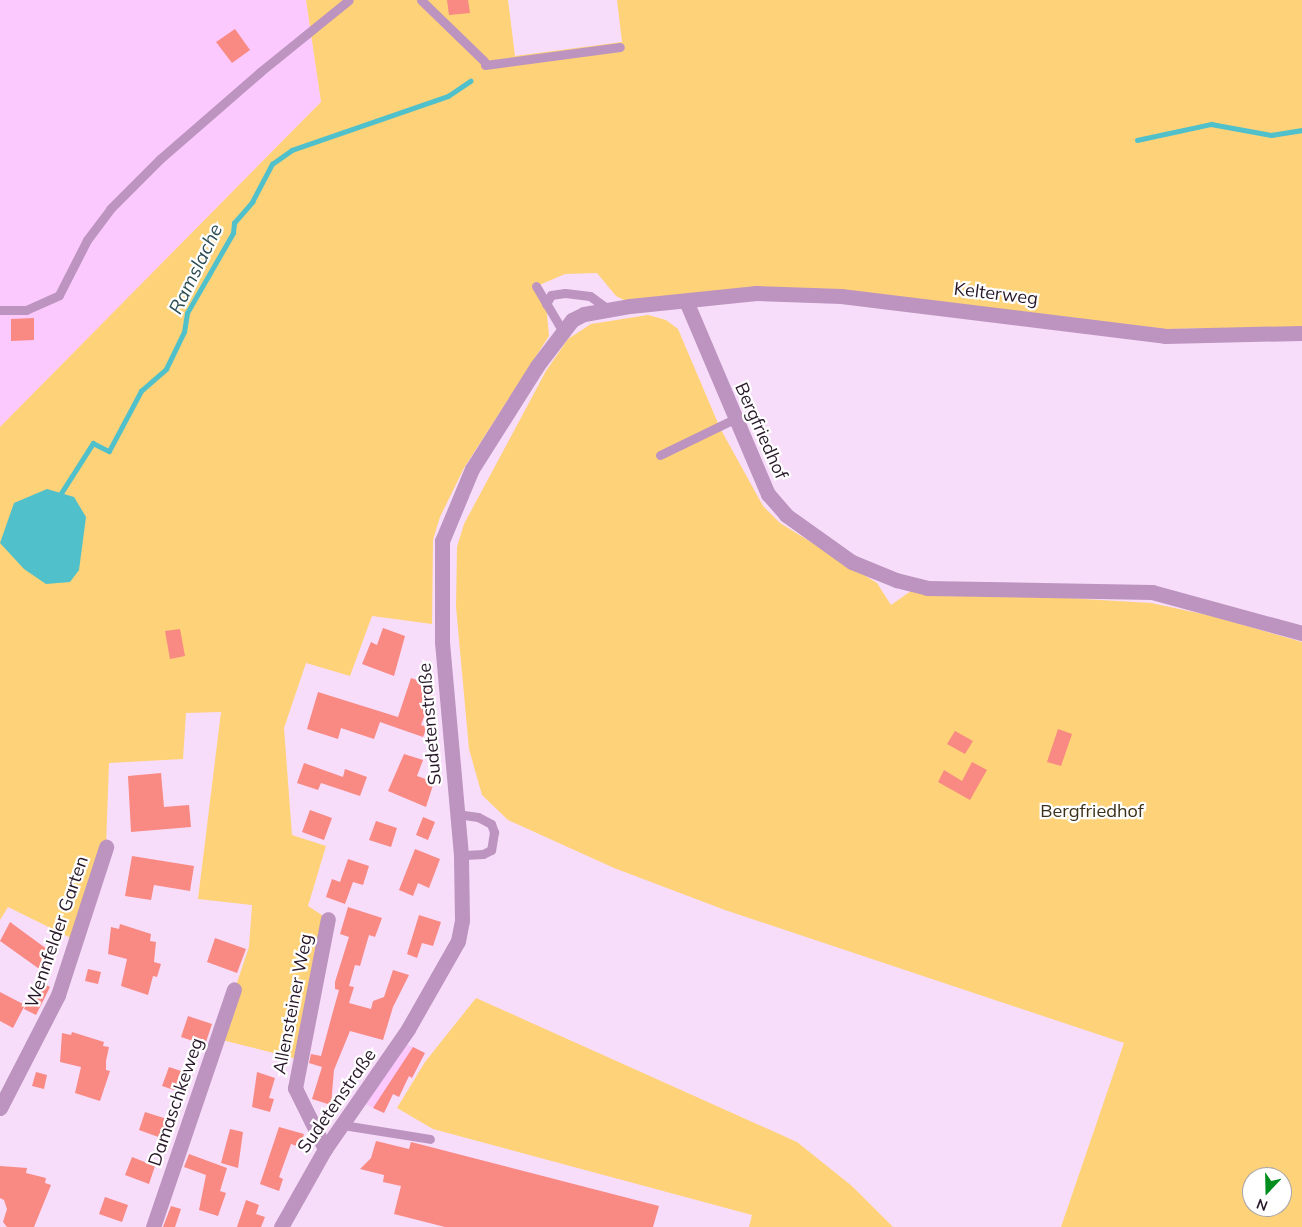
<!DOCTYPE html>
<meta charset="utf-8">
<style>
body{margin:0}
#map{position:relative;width:1302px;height:1227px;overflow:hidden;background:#f8ddfa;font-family:Mulish,sans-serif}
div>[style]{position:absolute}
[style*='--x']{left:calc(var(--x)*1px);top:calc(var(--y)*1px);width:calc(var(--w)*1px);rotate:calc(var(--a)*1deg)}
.built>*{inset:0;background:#fbc9fe}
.green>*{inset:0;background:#fdd278}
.water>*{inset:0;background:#50c0cb}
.stream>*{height:4.5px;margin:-2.25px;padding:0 2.25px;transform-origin:2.25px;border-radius:2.25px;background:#50c0cb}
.building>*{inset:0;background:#f88983}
.lane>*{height:9px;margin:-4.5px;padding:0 4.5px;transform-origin:4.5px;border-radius:4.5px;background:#bc94bf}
.street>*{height:15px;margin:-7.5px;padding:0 7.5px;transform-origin:7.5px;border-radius:7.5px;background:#bc94bf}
span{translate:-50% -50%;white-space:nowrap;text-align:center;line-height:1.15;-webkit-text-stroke:4.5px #fff;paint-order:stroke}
.street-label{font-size:18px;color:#281829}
.park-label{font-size:18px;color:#3c311a}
.water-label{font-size:19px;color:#2c4e52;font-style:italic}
.north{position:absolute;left:1242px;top:1167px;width:50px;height:50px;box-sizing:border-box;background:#fff;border:1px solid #a9a3a9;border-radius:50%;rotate:201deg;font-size:14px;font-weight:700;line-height:20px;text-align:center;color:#281829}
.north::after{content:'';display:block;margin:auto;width:18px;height:22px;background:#018e1f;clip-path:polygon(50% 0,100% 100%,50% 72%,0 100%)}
</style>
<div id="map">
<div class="built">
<div style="clip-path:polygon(0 0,306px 0,321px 102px,0 427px)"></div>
<div style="clip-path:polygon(400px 1041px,425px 1053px,412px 1078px,409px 1076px,399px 1097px,393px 1094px,384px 1113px,359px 1101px)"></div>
</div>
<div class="green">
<div style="clip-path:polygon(306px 0,508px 0,515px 56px,622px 42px,617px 0,1302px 0,1302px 327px,1165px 329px,839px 292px,628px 302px,616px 296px,597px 273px,565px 274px,537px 286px,546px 304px,549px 336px,464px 468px,440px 517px,433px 540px,432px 624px,372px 616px,350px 676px,306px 663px,284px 728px,292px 835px,326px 846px,308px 906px,328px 919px,301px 1060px,218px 1039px,249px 947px,252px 905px,198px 899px,221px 712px,186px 713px,183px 759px,109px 763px,106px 847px,77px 941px,8px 907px,0 920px,0 427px,321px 102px)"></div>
<div style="clip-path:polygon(evenodd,648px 315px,666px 320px,678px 329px,720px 428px,763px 506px,780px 523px,877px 583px,891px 605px,914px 589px,1151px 603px,1212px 616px,1302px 642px,1302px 1227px,1061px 1227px,1124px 1043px,725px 910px,614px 868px,508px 820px,482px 795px,469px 749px,456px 607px,457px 547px,464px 524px,546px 371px,568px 339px,591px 324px,648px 315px,1252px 1177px,1282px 1177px,1282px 1207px,1252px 1207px,1252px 1177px)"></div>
<div style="clip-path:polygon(476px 998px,797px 1142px,852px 1186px,893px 1227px,749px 1227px,752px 1215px,433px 1129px,397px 1108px,425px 1062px)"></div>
</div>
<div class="water">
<div style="clip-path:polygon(47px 489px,74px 497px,86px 517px,79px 570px,70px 582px,46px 584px,24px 569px,0 543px,14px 503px)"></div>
</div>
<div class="stream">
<div style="--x:1137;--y:140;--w:76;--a:-12.2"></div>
<div style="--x:1211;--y:124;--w:61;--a:10.4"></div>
<div style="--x:1271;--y:135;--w:31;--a:-9"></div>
<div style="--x:58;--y:498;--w:65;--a:-57.5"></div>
<div style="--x:93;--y:443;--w:18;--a:27"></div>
<div style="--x:109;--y:451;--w:68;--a:-61.9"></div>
<div style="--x:141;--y:391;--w:33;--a:-41"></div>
<div style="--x:166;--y:369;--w:41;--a:-64.1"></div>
<div style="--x:184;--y:332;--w:19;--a:-81"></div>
<div style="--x:187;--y:313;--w:92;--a:-60.1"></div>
<div style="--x:233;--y:233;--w:10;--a:-84"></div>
<div style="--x:234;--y:223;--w:28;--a:-49"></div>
<div style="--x:252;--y:202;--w:43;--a:-62.2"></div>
<div style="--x:272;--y:164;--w:24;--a:-35"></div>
<div style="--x:292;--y:150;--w:165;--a:-19.1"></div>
<div style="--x:448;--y:96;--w:27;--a:-34"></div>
</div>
<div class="building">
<div style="clip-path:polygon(447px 0,468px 0,470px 13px,449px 15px)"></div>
<div style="clip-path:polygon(235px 29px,250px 50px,232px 63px,216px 42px)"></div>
<div style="clip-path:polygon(34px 318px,34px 340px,11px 341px,11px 319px)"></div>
<div style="clip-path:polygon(383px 628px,405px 636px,394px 676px,362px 664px,371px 642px,377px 645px)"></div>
<div style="clip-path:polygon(180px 629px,185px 656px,170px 659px,165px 631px)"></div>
<div style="clip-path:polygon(411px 678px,435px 686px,421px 725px,427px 727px,423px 737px,380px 722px,374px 739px,341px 728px,338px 739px,307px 729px,318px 692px,398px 717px)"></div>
<div style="clip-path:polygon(1058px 729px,1072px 734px,1061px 766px,1047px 762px)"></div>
<div style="clip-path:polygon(955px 731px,973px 741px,965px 754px,947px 744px)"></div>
<div style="clip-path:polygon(404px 754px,423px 760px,417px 776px,434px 782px,426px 807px,388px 791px)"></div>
<div style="clip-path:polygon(972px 762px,987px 770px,970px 800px,938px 782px,944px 770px,962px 781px)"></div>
<div style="clip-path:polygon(304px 763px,343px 777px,345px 769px,367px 777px,360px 796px,321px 783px,318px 790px,297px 783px)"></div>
<div style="clip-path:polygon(161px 773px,164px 807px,189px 805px,191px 827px,131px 832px,128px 776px)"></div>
<div style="clip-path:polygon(310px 810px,332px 818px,324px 840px,302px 832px)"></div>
<div style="clip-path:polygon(423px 817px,435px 822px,428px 840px,416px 835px)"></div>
<div style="clip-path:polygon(376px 821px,397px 828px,391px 847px,369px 840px)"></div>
<div style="clip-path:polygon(415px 849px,440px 859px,429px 888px,418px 883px,413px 896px,399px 890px)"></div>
<div style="clip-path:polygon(132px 856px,194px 866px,190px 891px,154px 885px,151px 900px,125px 896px)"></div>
<div style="clip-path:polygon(348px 859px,369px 866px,363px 885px,353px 882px,345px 904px,326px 897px,332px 879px,340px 882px)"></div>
<div style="clip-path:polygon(348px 907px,382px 918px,375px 937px,369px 935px,360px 966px,355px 965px,349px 986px,354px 987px,349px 1003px,371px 1009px,373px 1001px,384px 997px,393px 970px,409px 975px,393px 1007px,383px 1040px,350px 1031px,334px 1070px,331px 1105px,312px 1099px,322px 1067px,309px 1063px,311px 1054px,321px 1056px,332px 1015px,339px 990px,335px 989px,335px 982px,349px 937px,340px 934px)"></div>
<div style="clip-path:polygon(419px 915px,441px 922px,433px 946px,422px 943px,417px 958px,407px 954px)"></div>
<div style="clip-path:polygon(10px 922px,55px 955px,45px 973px,0 941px)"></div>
<div style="clip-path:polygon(120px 924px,151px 934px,150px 941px,156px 942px,154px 962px,161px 964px,157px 977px,153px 976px,148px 995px,121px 986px,127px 959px,108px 954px,111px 927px,119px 929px)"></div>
<div style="clip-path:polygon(215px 938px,246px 949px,237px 973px,207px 962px)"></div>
<div style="clip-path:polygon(88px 969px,101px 972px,98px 984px,85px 981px)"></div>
<div style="clip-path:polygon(38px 981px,50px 987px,36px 1015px,24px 1009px)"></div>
<div style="clip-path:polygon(0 992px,25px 1005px,13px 1028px,0 1021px)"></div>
<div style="clip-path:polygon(188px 1016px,212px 1024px,205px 1045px,181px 1037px)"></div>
<div style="clip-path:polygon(72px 1032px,104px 1042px,103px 1046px,109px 1047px,106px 1061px,106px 1070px,110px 1071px,100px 1101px,75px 1093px,81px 1067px,60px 1062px,62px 1033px,71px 1035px)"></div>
<div style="clip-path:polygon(413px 1047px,425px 1053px,412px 1078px,409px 1076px,399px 1097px,393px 1094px,384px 1113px,373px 1108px)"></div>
<div style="clip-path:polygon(169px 1067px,193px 1075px,186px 1094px,162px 1086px)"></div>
<div style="clip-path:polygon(36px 1072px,47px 1075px,44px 1089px,32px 1086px)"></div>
<div style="clip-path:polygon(257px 1072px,275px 1078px,269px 1098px,274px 1099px,270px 1112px,252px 1107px)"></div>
<div style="clip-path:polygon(145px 1112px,170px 1120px,164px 1139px,139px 1130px)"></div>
<div style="clip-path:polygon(279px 1127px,304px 1134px,300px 1147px,291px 1144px,279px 1177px,283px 1179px,279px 1191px,260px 1184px)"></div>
<div style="clip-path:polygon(230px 1129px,243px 1132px,238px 1168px,221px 1163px)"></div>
<div style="clip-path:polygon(376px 1141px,409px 1149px,411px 1142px,419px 1144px,659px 1206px,653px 1227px,445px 1227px,394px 1214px,401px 1186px,383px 1182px,384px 1175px,360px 1169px,371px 1158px)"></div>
<div style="clip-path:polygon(189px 1154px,227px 1168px,220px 1191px,226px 1193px,218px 1216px,199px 1210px,206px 1175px,184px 1167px)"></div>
<div style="clip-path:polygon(132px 1157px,155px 1166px,149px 1184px,125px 1175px)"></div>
<div style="clip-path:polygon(0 1166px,27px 1168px,26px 1173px,46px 1178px,45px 1183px,51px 1185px,34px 1227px,7px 1227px,3px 1222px,7px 1209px,4px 1200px,0 1198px)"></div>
<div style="clip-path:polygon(105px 1197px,128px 1205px,122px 1222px,99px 1214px)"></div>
<div style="clip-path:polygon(246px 1200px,259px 1205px,256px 1214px,265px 1217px,261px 1227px,237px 1227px)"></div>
<div style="clip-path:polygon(171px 1206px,181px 1209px,175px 1227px,163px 1227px)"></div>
</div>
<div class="lane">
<div style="--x:421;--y:0;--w:88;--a:44.1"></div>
<div style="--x:485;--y:65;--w:136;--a:-7.6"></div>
<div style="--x:536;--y:286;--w:51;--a:59.4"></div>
<div style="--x:546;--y:304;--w:10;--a:-61"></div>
<div style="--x:551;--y:295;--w:14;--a:-8"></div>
<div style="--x:565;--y:293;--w:25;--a:7"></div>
<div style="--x:590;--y:296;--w:24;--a:36"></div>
<div style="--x:0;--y:310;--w:26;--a:0"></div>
<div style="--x:26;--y:310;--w:36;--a:-24"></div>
<div style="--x:59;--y:295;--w:62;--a:-63"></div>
<div style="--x:87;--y:240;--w:39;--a:-53"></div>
<div style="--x:110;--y:209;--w:71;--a:-45"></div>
<div style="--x:160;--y:159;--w:133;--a:-41"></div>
<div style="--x:260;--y:72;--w:114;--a:-39"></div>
<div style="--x:660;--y:455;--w:82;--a:-25.9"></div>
<div style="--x:457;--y:814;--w:21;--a:8"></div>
<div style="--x:478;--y:817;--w:15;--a:28"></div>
<div style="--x:491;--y:824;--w:9;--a:69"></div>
<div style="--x:494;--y:832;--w:18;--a:99"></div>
<div style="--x:491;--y:850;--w:9;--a:153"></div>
<div style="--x:483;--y:854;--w:22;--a:177"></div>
<div style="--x:343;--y:1125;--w:88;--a:9.1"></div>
</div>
<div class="street">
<div style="--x:686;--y:301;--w:210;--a:67"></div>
<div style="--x:768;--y:494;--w:28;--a:49"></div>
<div style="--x:786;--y:515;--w:81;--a:35.5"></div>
<div style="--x:852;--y:562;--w:48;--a:22.2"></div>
<div style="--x:896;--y:580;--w:32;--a:14"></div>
<div style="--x:927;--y:588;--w:225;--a:1"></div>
<div style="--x:1152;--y:592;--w:156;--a:15.3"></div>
<div style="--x:0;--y:1108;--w:127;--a:-62.8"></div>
<div style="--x:58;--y:995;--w:156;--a:-72"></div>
<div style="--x:325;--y:1149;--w:68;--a:-116.2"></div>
<div style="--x:295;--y:1088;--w:172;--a:-79"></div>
<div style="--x:153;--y:1227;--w:251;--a:-71.2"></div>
<div style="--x:281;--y:1227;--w:90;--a:-60.6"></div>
<div style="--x:325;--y:1149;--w:146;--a:-55.3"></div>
<div style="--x:408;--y:1029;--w:101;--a:-60.4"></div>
<div style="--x:458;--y:941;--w:21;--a:-79"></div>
<div style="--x:462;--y:920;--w:65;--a:-90.9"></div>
<div style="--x:461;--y:855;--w:214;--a:-95.1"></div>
<div style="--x:442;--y:642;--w:101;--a:-90"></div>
<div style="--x:442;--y:541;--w:78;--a:-67.4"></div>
<div style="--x:472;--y:469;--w:122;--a:-57.7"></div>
<div style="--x:537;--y:366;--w:58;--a:-52.7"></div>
<div style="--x:572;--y:320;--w:13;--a:-27"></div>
<div style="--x:584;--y:314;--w:47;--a:-9.9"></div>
<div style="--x:630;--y:306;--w:127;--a:-5.9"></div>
<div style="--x:756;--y:293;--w:85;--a:2"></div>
<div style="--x:841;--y:296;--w:326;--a:7"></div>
<div style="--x:1165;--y:336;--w:137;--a:-1.3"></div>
</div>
<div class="street-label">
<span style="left:996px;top:294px;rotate:7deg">Kelterweg</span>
<span style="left:761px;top:431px;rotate:66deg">Bergfriedhof</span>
<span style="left:430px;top:724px;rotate:-95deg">Sudetenstraße</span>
<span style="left:57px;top:932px;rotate:-71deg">Wennfelder Garten</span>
<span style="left:293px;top:1004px;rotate:-79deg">Allensteiner Weg</span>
<span style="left:337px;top:1101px;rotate:-55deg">Sudetenstraße</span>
<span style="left:176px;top:1102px;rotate:-71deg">Damaschkeweg</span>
</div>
<div class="park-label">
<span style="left:1092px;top:811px">Bergfriedhof</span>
</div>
<div class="water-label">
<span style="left:196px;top:269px;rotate:-64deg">Ramslache</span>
</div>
<div class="north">N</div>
</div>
